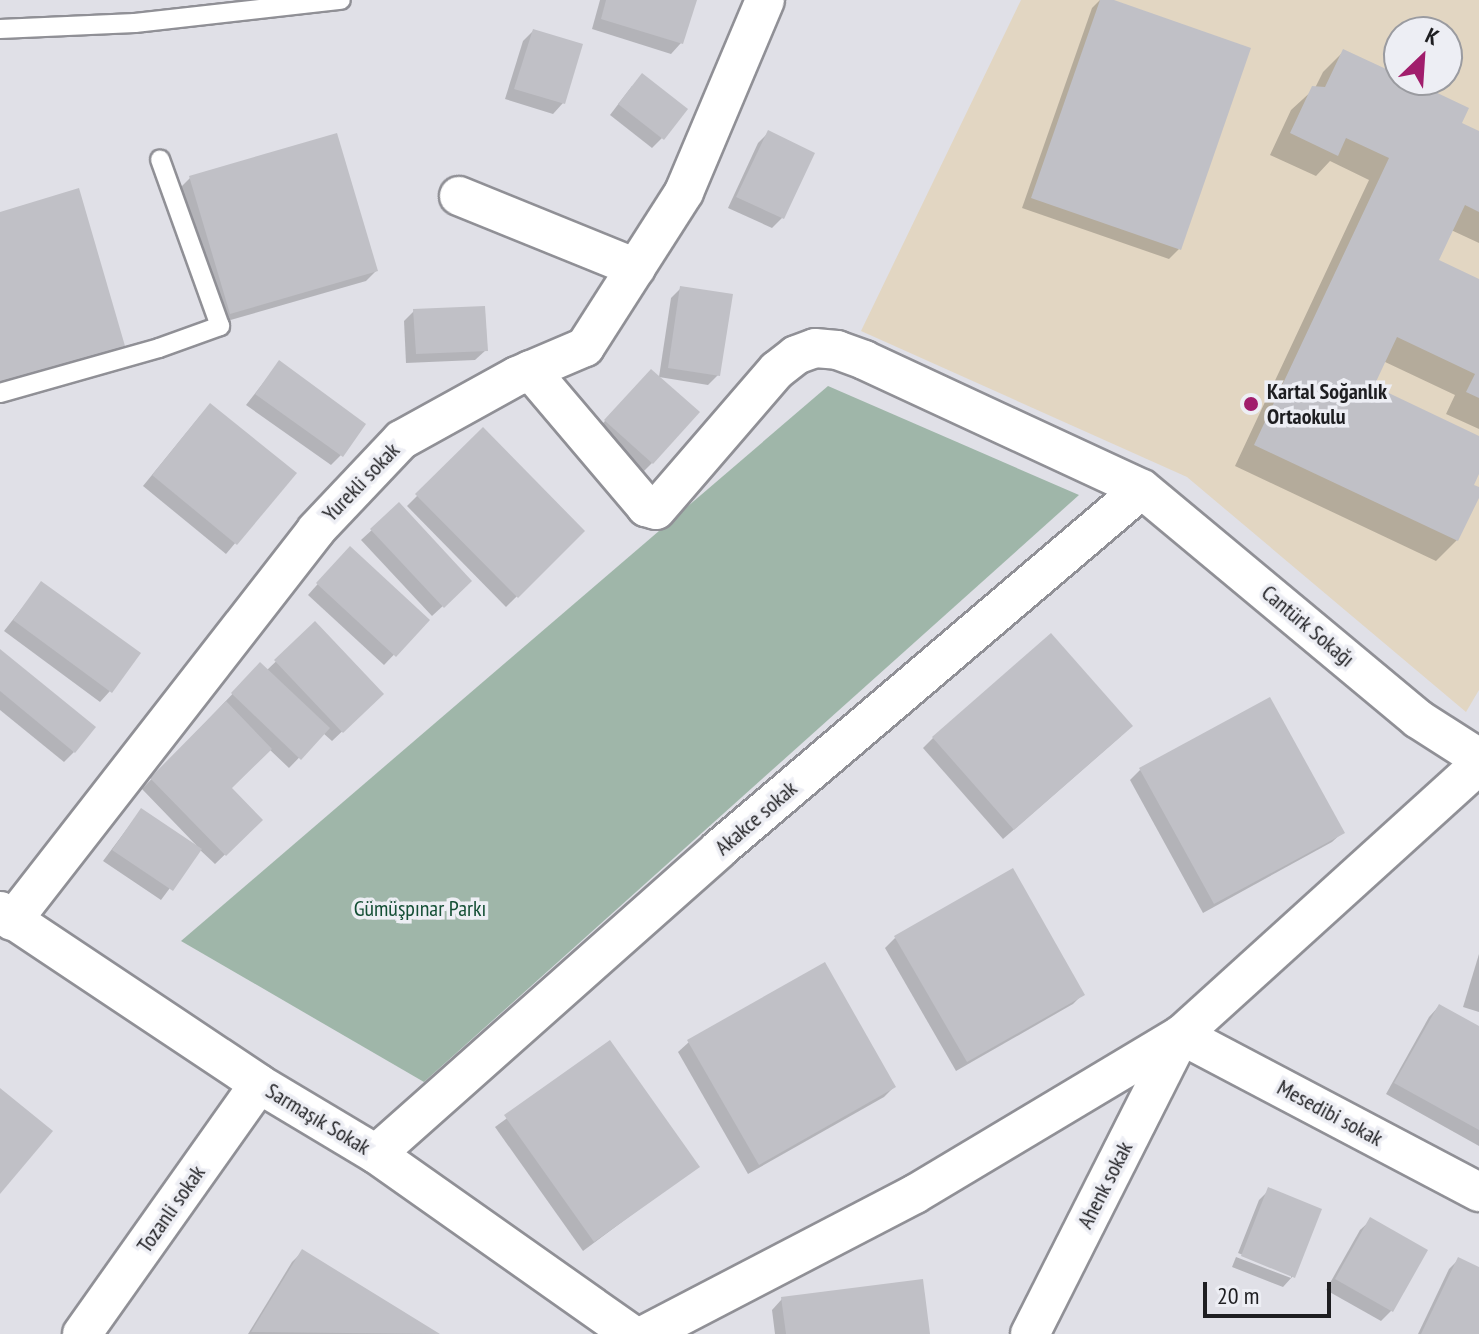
<!DOCTYPE html>
<meta charset="utf-8">
<style>
body{margin:0}
#map{position:relative;width:1479px;height:1334px;overflow:hidden;background:#e0e0e7;font-family:"PT Sans Narrow",sans-serif}
div>[style]{position:absolute}
[style*='--x']{left:calc(var(--x)*1px);top:calc(var(--y)*1px);width:calc(var(--w)*1px);rotate:calc(var(--a)*1deg)}
.education>*{inset:0;background:#e2d6c2}
.green>*{inset:0;background:#9fb6a9}
.shadow>*{inset:0;background:#0003}
.building>*{inset:0;background:#c0c0c6}
.roads{filter:drop-shadow(2px 0 #909096) drop-shadow(-2px 0 #909096) drop-shadow(0 2px #909096) drop-shadow(0 -2px #909096)}
.lane>*{height:18px;margin:-9px;padding:0 9px;transform-origin:9px;border-radius:9px;background:#fff}
.street>*{height:38px;margin:-19px;padding:0 19px;transform-origin:19px;border-radius:19px;background:#fff}
.dots>*{width:22px;height:22px;translate:-50% -50%;box-sizing:border-box;border:4px solid #edeef4;border-radius:50%}
span{translate:-50% -50%;white-space:nowrap;text-align:center;line-height:1.15;-webkit-text-stroke:7px #edeef4;paint-order:stroke}
.poi-label{font-size:22px;color:#1e1e21;font-weight:700}
.left{translate:0 -50%;text-align:left}
.street-label{font-size:22px;color:#1e1e21}
.park-label{font-size:22px;color:#144f35}
.north{position:absolute;left:1383px;top:16px;width:80px;height:80px;box-sizing:border-box;background:#edeef4;border:2px solid #9a9ba0;border-radius:50%;rotate:25deg;font-size:22px;font-weight:700;line-height:32px;text-align:center;color:#1e1e21}
.north::after{content:'';display:block;margin:auto;width:28px;height:36px;background:#a11d6c;clip-path:polygon(50% 0,100% 100%,50% 72%,0 100%)}
.scale{position:absolute;left:1203px;top:1282px;width:128px;height:36px;box-sizing:border-box;border:4px solid #1e1e21;border-top:0;padding-left:10px;font-size:24px;line-height:28px;white-space:nowrap;color:#1e1e21;-webkit-text-stroke:6px #edeef4;paint-order:stroke}
</style>
<div id="map">
<div class="education">
<div style="clip-path:polygon(evenodd,1021px 0,1479px 0,1479px 690px,1466px 712px,1187px 477px,861px 331px,1021px 0,1399px 32px,1447px 32px,1447px 80px,1399px 80px,1399px 32px)"></div>
</div>
<div class="green">
<div style="clip-path:polygon(828px 386px,1079px 495px,424px 1082px,181px 941px)"></div>
</div>
<div class="shadow">
<div style="clip-path:polygon(600px 0,692px 0,681px 43px,671px 54px,592px 29px)"></div>
<div style="clip-path:polygon(1100px 0,1107px 0,1179px 249px,1169px 259px,1022px 208px,1092px 8px)"></div>
<div style="clip-path:polygon(533px 31px,563px 103px,553px 114px,505px 99px,523px 41px)"></div>
<div style="clip-path:polygon(1344px 51px,1405px 80px,1460px 124px,1479px 133px,1479px 243px,1451px 230px,1436px 261px,1479px 281px,1479px 429px,1446px 414px,1455px 395px,1383px 361px,1371px 387px,1479px 438px,1479px 469px,1471px 486px,1479px 493px,1457px 540px,1436px 561px,1235px 466px,1369px 180px,1330px 161px,1316px 176px,1270px 155px,1291px 110px,1315px 88px,1323px 72px)"></div>
<div style="clip-path:polygon(632px 86px,662px 138px,652px 148px,610px 115px)"></div>
<div style="clip-path:polygon(768px 133px,782px 218px,772px 228px,728px 208px,758px 143px)"></div>
<div style="clip-path:polygon(190px 178px,376px 271px,366px 281px,220px 323px,180px 188px)"></div>
<div style="clip-path:polygon(0 214px,123px 345px,113px 355px,0 388px)"></div>
<div style="clip-path:polygon(681px 288px,718px 375px,708px 385px,659px 377px,671px 298px)"></div>
<div style="clip-path:polygon(414px 311px,486px 350px,475px 360px,406px 363px,404px 321px)"></div>
<div style="clip-path:polygon(279px 363px,341px 455px,331px 465px,246px 405px)"></div>
<div style="clip-path:polygon(641px 381px,652px 463px,642px 473px,596px 431px)"></div>
<div style="clip-path:polygon(200px 416px,294px 473px,226px 554px,143px 486px)"></div>
<div style="clip-path:polygon(483px 430px,583px 531px,506px 607px,407px 506px)"></div>
<div style="clip-path:polygon(399px 505px,470px 581px,432px 616px,361px 540px)"></div>
<div style="clip-path:polygon(340px 559px,427px 620px,384px 665px,308px 595px)"></div>
<div style="clip-path:polygon(41px 584px,110px 691px,100px 702px,4px 631px)"></div>
<div style="clip-path:polygon(315px 624px,371px 704px,332px 741px,323px 733px,289px 768px,269px 749px,229px 788px,261px 820px,215px 864px,199px 849px,161px 900px,103px 861px,141px 810px,197px 846px,142px 789px,260px 665px,266px 671px)"></div>
<div style="clip-path:polygon(0 651px,74px 752px,64px 762px,0 710px)"></div>
<div style="clip-path:polygon(1121px 736px,1003px 839px,923px 748px,933px 738px)"></div>
<div style="clip-path:polygon(1140px 770px,1343px 832px,1332px 842px,1203px 913px,1130px 780px)"></div>
<div style="clip-path:polygon(895px 938px,1083px 994px,1073px 1004px,956px 1071px,885px 948px)"></div>
<div style="clip-path:polygon(1479px 954px,1479px 1012px,1463px 1007px)"></div>
<div style="clip-path:polygon(1439px 1006px,1479px 1028px,1479px 1146px,1386px 1094px,1429px 1017px)"></div>
<div style="clip-path:polygon(689px 1042px,894px 1087px,884px 1097px,748px 1174px,678px 1052px)"></div>
<div style="clip-path:polygon(610px 1043px,697px 1166px,583px 1251px,495px 1127px)"></div>
<div style="clip-path:polygon(1269px 1190px,1293px 1276px,1283px 1287px,1232px 1267px,1236px 1257px,1291px 1278px,1291px 1274px,1238px 1253px,1259px 1200px)"></div>
<div style="clip-path:polygon(1371px 1220px,1425px 1251px,1391px 1311px,1381px 1321px,1326px 1290px,1360px 1230px)"></div>
<div style="clip-path:polygon(302px 1252px,436px 1334px,248px 1334px,292px 1262px)"></div>
<div style="clip-path:polygon(1459px 1259px,1479px 1269px,1479px 1334px,1418px 1334px,1449px 1269px)"></div>
<div style="clip-path:polygon(782px 1299px,928px 1334px,775px 1334px,772px 1310px)"></div>
</div>
<div class="building">
<div style="clip-path:polygon(606px 0,697px 0,683px 44px,601px 19px)"></div>
<div style="clip-path:polygon(1100px 0,1114px 0,1251px 48px,1181px 250px,1031px 198px)"></div>
<div style="clip-path:polygon(533px 29px,583px 44px,565px 104px,514px 89px)"></div>
<div style="clip-path:polygon(1343px 49px,1399px 75px,1399px 80px,1410px 80px,1469px 108px,1462px 123px,1479px 131px,1479px 212px,1465px 205px,1439px 260px,1479px 279px,1479px 398px,1466px 392px,1475px 374px,1397px 337px,1374px 386px,1479px 436px,1479px 474px,1474px 485px,1479px 487px,1479px 498px,1458px 541px,1254px 445px,1389px 158px,1346px 138px,1338px 156px,1290px 133px,1312px 86px,1325px 87px)"></div>
<div style="clip-path:polygon(642px 73px,688px 109px,664px 140px,618px 104px)"></div>
<div style="clip-path:polygon(768px 130px,815px 153px,784px 219px,736px 197px)"></div>
<div style="clip-path:polygon(337px 133px,378px 271px,230px 314px,189px 176px)"></div>
<div style="clip-path:polygon(79px 188px,125px 346px,0 382px,0 212px)"></div>
<div style="clip-path:polygon(680px 286px,733px 294px,720px 376px,668px 368px)"></div>
<div style="clip-path:polygon(485px 306px,488px 351px,416px 354px,413px 309px)"></div>
<div style="clip-path:polygon(279px 360px,366px 424px,343px 457px,255px 394px)"></div>
<div style="clip-path:polygon(651px 369px,700px 412px,653px 464px,604px 420px)"></div>
<div style="clip-path:polygon(210px 403px,297px 473px,237px 545px,152px 475px)"></div>
<div style="clip-path:polygon(483px 427px,585px 531px,518px 598px,415px 494px)"></div>
<div style="clip-path:polygon(399px 502px,472px 581px,444px 608px,370px 529px)"></div>
<div style="clip-path:polygon(350px 546px,430px 620px,396px 657px,316px 583px)"></div>
<div style="clip-path:polygon(41px 581px,141px 653px,112px 693px,13px 620px)"></div>
<div style="clip-path:polygon(315px 621px,384px 694px,343px 733px,274px 660px)"></div>
<div style="clip-path:polygon(1051px 633px,1133px 726px,1014px 830px,932px 737px)"></div>
<div style="clip-path:polygon(0 649px,96px 727px,75px 753px,0 691px)"></div>
<div style="clip-path:polygon(260px 662px,330px 728px,301px 760px,231px 693px)"></div>
<div style="clip-path:polygon(1270px 697px,1345px 833px,1214px 904px,1139px 768px)"></div>
<div style="clip-path:polygon(226px 701px,272px 749px,232px 788px,263px 820px,226px 856px,150px 778px)"></div>
<div style="clip-path:polygon(141px 808px,202px 849px,173px 891px,112px 850px)"></div>
<div style="clip-path:polygon(1013px 868px,1085px 995px,967px 1062px,894px 936px)"></div>
<div style="clip-path:polygon(825px 962px,896px 1087px,759px 1165px,687px 1040px)"></div>
<div style="clip-path:polygon(1439px 1004px,1479px 1026px,1479px 1130px,1394px 1083px)"></div>
<div style="clip-path:polygon(610px 1040px,700px 1167px,594px 1242px,504px 1115px)"></div>
<div style="clip-path:polygon(0 1088px,53px 1131px,0 1194px)"></div>
<div style="clip-path:polygon(1268px 1187px,1322px 1209px,1295px 1278px,1241px 1256px)"></div>
<div style="clip-path:polygon(1370px 1217px,1428px 1250px,1393px 1312px,1335px 1279px)"></div>
<div style="clip-path:polygon(302px 1249px,440px 1334px,251px 1332px)"></div>
<div style="clip-path:polygon(1458px 1257px,1479px 1267px,1479px 1334px,1421px 1334px)"></div>
<div style="clip-path:polygon(923px 1279px,930px 1334px,786px 1334px,781px 1297px)"></div>
</div>
<div class="roads">
<div class="lane">
<div style="--x:0;--y:29;--w:135;--a:-2.5"></div>
<div style="--x:135;--y:23;--w:207;--a:-6.4"></div>
<div style="--x:0;--y:393;--w:165;--a:-15.8"></div>
<div style="--x:159;--y:348;--w:65;--a:-19.8"></div>
<div style="--x:220;--y:326;--w:177;--a:-109.8"></div>
</div>
<div class="street">
<div style="--x:459;--y:196;--w:191;--a:22.1"></div>
<div style="--x:530;--y:370;--w:180;--a:49.7"></div>
<div style="--x:646;--y:507;--w:10;--a:17"></div>
<div style="--x:656;--y:510;--w:185;--a:-49.2"></div>
<div style="--x:777;--y:370;--w:24;--a:-38"></div>
<div style="--x:796;--y:355;--w:20;--a:-20"></div>
<div style="--x:815;--y:348;--w:22;--a:5"></div>
<div style="--x:837;--y:350;--w:29;--a:20"></div>
<div style="--x:864;--y:360;--w:306;--a:24.9"></div>
<div style="--x:1142;--y:489;--w:359;--a:39.8"></div>
<div style="--x:1418;--y:719;--w:72;--a:32.6"></div>
<div style="--x:0;--y:911;--w:311;--a:33.7"></div>
<div style="--x:259;--y:1084;--w:136;--a:30.9"></div>
<div style="--x:376;--y:1154;--w:312;--a:35.2"></div>
<div style="--x:12;--y:921;--w:495;--a:-52.1"></div>
<div style="--x:316;--y:530;--w:124;--a:-46.6"></div>
<div style="--x:401;--y:440;--w:132;--a:-28.9"></div>
<div style="--x:517;--y:376;--w:74;--a:-23.1"></div>
<div style="--x:585;--y:347;--w:184;--a:-57.4"></div>
<div style="--x:684;--y:192;--w:208;--a:-67.1"></div>
<div style="--x:376;--y:1154;--w:459;--a:-41.6"></div>
<div style="--x:719;--y:849;--w:555;--a:-40.4"></div>
<div style="--x:82;--y:1334;--w:306;--a:-54.7"></div>
<div style="--x:646;--y:1334;--w:303;--a:-27.5"></div>
<div style="--x:915;--y:1194;--w:310;--a:-30.9"></div>
<div style="--x:1181;--y:1035;--w:402;--a:-42.2"></div>
<div style="--x:1030;--y:1334;--w:335;--a:-63.2"></div>
<div style="--x:1181;--y:1035;--w:337;--a:27.8"></div>
</div>
</div>
<div class="dots">
<div style="left:1251px;top:404px;background:#a11d6c"></div>
</div>
<div class="poi-label">
<span class="left" style="left:1267px;top:404px">Kartal Soğanlık<br>Ortaokulu</span>
</div>
<div class="street-label">
<span style="left:361px;top:482px;rotate:-46deg">Yurekli sokak</span>
<span style="left:1308px;top:626px;rotate:40deg">Cantürk Sokağı</span>
<span style="left:756px;top:818px;rotate:-41deg">Akakce sokak</span>
<span style="left:1330px;top:1113px;rotate:28deg">Mesedibi sokak</span>
<span style="left:318px;top:1119px;rotate:31deg">Sarmaşık Sokak</span>
<span style="left:1105px;top:1185px;rotate:-63deg">Ahenk sokak</span>
<span style="left:171px;top:1209px;rotate:-55deg">Tozanli sokak</span>
</div>
<div class="park-label">
<span style="left:420px;top:909px">Gümüşpınar Parkı</span>
</div>
<div class="north">K</div>
<div class="scale">20 m</div>
</div>
